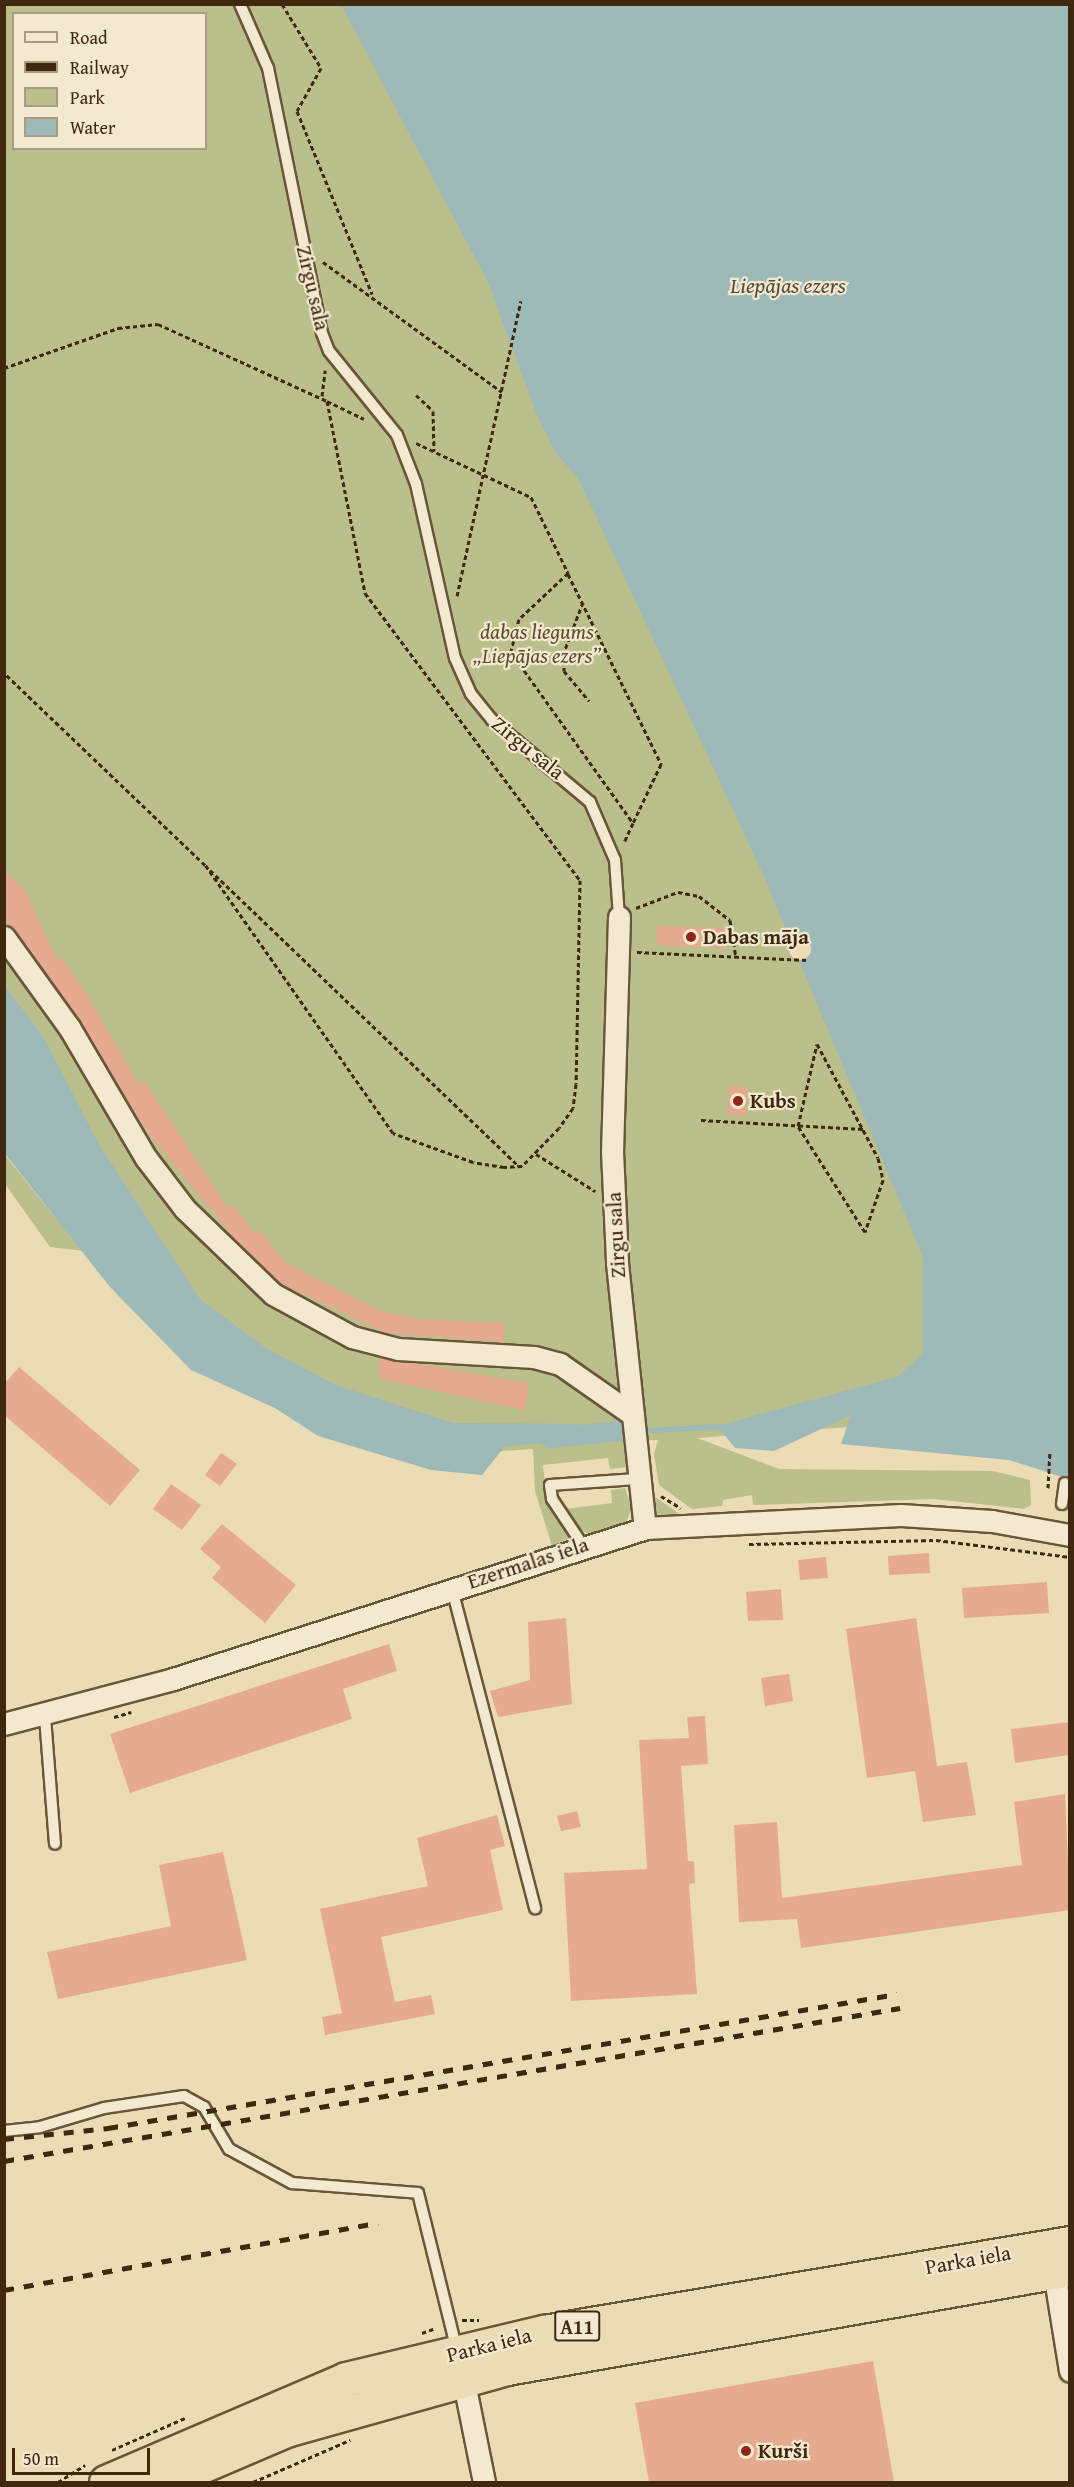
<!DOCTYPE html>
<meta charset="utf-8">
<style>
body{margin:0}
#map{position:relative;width:1074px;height:2487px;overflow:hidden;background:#ecdcb6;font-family:"Gentium Book Plus",serif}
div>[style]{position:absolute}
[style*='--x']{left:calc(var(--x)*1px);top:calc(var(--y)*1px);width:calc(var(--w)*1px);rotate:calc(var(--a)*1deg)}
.green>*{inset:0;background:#babf8c}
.water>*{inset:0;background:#9db9b8}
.pier>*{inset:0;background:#ecdcb6}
.round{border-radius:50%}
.stream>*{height:5px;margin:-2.5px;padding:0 2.5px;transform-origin:2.5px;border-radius:2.5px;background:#9db9b8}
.canal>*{height:20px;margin:-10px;padding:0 10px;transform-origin:10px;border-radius:10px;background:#9db9b8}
.building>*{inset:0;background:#e6aa90}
.path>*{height:3px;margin-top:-1.5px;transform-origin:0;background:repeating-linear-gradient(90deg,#40280e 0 4.5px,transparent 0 7.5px)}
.roads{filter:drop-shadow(2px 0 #6b5538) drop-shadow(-2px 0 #6b5538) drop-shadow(0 2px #6b5538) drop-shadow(0 -2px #6b5538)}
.lane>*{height:10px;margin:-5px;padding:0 5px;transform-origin:5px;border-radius:5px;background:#f3e8d0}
.street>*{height:21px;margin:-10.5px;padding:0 10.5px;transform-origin:10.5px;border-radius:10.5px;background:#f3e8d0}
.highway>*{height:33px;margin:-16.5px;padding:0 16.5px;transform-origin:16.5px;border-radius:16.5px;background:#ecdcb6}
.rail>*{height:4.5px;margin-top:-2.25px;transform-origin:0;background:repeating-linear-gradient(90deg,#40280e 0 10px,transparent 0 20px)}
.dots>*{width:16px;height:16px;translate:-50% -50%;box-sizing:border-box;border:3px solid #f3e8d0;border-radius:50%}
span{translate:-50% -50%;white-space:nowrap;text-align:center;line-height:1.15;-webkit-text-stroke:4.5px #f3e8d0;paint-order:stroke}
.shield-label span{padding:2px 4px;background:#f3e8d0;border:2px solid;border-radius:4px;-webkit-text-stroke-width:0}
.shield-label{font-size:20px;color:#40280e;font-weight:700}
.street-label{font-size:21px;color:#40280e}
.park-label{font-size:21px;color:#5e4e2e;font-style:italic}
.poi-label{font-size:21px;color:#40280e;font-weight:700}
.left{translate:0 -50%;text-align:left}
.water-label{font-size:22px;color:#574c38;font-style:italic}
.frame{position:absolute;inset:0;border:6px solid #40280e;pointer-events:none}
.legend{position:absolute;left:12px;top:12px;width:195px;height:138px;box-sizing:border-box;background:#f3e8d0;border:2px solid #ab9b82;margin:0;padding:8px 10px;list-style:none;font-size:18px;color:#40280e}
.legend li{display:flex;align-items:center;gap:12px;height:30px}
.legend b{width:30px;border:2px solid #ab9b82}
.scale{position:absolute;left:12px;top:2448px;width:138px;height:27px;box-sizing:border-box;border:3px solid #40280e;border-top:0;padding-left:8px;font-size:18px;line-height:21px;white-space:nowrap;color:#40280e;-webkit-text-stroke:4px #f3e8d0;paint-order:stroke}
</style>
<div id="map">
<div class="green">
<div style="clip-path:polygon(evenodd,4px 5px,1069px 5px,978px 1418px,697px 1438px,779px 1469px,993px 1471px,1030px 1480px,1031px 1505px,1024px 1509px,934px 1499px,753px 1505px,752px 1495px,723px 1500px,722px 1506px,692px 1509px,659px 1485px,654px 1454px,658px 1440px,626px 1442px,628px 1467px,610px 1469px,608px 1458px,543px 1465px,546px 1494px,570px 1538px,552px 1546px,535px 1491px,533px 1449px,472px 1453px,259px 1373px,5px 1140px,4px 5px,14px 14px,206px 14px,206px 148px,14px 148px,14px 14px)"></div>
<div style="clip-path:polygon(4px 1154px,48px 1209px,85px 1251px,50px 1247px,5px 1184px)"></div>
<div style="clip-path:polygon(625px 1488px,632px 1508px,626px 1522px,588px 1534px,576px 1526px,566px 1509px,612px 1503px,611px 1490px)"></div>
<div style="clip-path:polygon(651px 1494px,678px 1513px,679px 1517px,655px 1514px)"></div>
</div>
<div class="water">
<div style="clip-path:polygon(341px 5px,1069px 5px,1069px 1479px,1009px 1460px,841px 1444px,851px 1415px,774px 1451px,735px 1448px,717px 1426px,897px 1377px,923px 1354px,923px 1257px,762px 872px,578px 478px,555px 452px,537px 415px,488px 282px)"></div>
<div style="clip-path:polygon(5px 986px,44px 1038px,98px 1143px,199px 1298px,266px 1348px,335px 1385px,453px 1423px,579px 1424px,572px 1441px,505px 1446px,482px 1475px,431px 1470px,318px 1436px,275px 1408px,191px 1370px,110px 1287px,5px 1154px)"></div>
</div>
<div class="pier">
<div class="round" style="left:789px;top:938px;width:22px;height:22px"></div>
</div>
<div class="stream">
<div style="--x:649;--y:1430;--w:72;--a:-3.2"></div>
</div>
<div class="canal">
<div style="--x:550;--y:1438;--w:71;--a:-5.6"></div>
</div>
<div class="building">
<div style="clip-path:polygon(4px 870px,26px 892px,57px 960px,62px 958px,86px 993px,139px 1085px,144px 1081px,228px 1208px,232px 1204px,255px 1234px,259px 1230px,286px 1263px,380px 1311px,417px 1319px,504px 1323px,504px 1342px,386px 1333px,280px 1283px,236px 1240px,148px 1133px,79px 1020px,4px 917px)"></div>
<div style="clip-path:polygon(657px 926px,726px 928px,725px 948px,657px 945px)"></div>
<div style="clip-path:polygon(729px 1086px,747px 1087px,746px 1116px,728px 1115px)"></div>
<div style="clip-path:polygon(381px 1358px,529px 1383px,525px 1410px,377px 1378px)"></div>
<div style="clip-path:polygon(19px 1367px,140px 1470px,110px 1506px,4px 1415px,4px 1384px)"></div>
<div style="clip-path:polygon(221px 1453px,237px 1464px,220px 1486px,205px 1475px)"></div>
<div style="clip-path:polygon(171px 1484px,201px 1505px,182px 1530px,153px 1509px)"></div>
<div style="clip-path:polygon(222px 1524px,296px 1585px,265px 1623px,212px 1578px,221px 1567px,200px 1549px)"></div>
<div style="clip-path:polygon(929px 1553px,930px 1573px,889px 1575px,888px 1556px)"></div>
<div style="clip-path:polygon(826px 1557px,828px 1578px,800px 1580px,798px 1560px)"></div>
<div style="clip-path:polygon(1047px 1582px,1049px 1613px,964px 1618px,962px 1588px)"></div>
<div style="clip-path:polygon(781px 1589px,783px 1620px,748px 1621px,746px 1592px)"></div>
<div style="clip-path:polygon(566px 1618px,572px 1704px,498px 1717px,490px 1691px,530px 1680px,528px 1622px)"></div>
<div style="clip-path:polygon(916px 1618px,937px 1766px,967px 1762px,976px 1815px,923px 1822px,915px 1771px,867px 1778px,846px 1629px)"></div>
<div style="clip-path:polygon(389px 1644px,397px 1671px,343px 1689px,352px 1719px,130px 1793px,110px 1734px)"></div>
<div style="clip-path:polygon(789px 1674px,793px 1701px,765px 1706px,761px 1678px)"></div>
<div style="clip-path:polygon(705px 1716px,708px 1764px,681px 1766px,688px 1861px,694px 1861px,695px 1883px,689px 1884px,697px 1994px,571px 2001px,564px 1873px,647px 1869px,639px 1740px,689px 1738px,687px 1717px)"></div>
<div style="clip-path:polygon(1070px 1722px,1070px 1755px,1015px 1763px,1011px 1729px)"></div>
<div style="clip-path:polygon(1065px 1794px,1070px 1910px,801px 1948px,797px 1919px,739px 1922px,734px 1825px,777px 1822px,782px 1898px,1022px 1865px,1014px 1802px)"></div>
<div style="clip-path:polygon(577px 1811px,581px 1827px,561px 1831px,557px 1816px)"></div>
<div style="clip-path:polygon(497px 1815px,505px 1846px,490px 1850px,503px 1910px,381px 1937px,395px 2002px,431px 1995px,435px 2014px,325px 2035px,322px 2017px,342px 2013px,320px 1909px,428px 1886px,417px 1838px)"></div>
<div style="clip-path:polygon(223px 1852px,247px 1960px,58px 1999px,47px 1952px,171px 1926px,159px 1865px)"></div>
<div style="clip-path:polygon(873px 2361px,894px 2482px,649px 2482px,635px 2403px)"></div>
</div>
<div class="path">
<div style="--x:282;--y:4;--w:75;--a:58.6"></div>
<div style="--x:321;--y:68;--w:49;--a:119.2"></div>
<div style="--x:297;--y:111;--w:198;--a:67.7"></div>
<div style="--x:323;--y:262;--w:221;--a:36"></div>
<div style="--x:4;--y:368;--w:121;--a:-19.3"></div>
<div style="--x:118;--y:328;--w:40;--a:-5.7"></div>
<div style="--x:158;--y:324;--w:186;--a:24.5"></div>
<div style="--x:327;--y:401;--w:196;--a:78.8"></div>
<div style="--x:365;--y:593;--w:359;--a:53.2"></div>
<div style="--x:580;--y:880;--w:204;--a:91.1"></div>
<div style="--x:576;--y:1084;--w:24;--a:97"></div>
<div style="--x:573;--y:1108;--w:24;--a:125"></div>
<div style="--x:559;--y:1128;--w:53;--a:134.2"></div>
<div style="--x:522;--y:1166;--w:18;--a:177"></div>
<div style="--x:504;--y:1167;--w:31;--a:-171"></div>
<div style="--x:473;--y:1162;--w:85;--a:-160.1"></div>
<div style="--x:393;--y:1133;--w:327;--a:-125"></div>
<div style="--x:205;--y:865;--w:278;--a:-136.3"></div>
<div style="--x:416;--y:395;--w:23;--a:43"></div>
<div style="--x:433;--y:411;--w:40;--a:88.6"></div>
<div style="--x:322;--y:396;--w:26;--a:-83"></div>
<div style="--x:327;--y:401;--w:41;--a:25.9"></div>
<div style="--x:416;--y:443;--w:127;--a:25.2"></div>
<div style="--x:531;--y:497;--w:85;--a:64"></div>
<div style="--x:568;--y:573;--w:67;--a:136.8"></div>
<div style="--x:519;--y:619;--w:34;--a:104"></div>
<div style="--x:511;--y:652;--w:210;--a:54.5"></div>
<div style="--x:633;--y:823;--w:21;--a:115"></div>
<div style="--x:568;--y:574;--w:212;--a:63.9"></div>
<div style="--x:661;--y:764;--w:65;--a:115.4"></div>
<div style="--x:457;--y:596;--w:302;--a:-77.8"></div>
<div style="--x:583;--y:602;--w:53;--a:110.8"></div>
<div style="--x:564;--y:652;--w:19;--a:90"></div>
<div style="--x:564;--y:671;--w:39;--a:50"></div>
<div style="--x:210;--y:870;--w:428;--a:43.8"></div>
<div style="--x:636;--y:908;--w:45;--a:-20.9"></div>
<div style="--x:678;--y:892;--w:21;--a:11"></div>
<div style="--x:699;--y:896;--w:39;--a:38"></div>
<div style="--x:730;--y:920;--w:38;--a:81"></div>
<div style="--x:637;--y:952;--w:171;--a:2.7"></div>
<div style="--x:817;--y:1044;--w:129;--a:61.8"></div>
<div style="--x:878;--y:1158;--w:23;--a:77"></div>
<div style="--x:883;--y:1180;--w:55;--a:109.1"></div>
<div style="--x:865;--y:1232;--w:125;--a:-122.3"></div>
<div style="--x:798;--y:1126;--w:84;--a:-77"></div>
<div style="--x:701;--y:1120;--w:163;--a:3.2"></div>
<div style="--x:536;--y:1154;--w:70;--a:32.1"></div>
<div style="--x:1048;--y:1488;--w:36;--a:-87"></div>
<div style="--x:661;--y:1496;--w:23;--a:31"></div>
<div style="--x:749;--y:1544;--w:187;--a:-1.2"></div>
<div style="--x:936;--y:1540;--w:135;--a:7.2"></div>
<div style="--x:114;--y:1717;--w:18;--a:-16"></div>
<div style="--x:462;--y:2320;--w:17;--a:0"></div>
<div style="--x:422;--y:2333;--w:15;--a:-20"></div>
<div style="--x:112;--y:2450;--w:80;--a:-23.7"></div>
<div style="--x:58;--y:2482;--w:32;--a:-32"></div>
<div style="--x:253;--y:2482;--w:106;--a:-23.4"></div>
</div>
<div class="roads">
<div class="lane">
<div style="--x:240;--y:4;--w:70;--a:66.4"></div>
<div style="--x:268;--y:68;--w:270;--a:78.5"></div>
<div style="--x:322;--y:333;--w:19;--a:69"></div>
<div style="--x:329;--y:351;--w:108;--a:51"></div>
<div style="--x:397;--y:435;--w:53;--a:68.8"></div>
<div style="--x:416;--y:484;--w:178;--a:77.4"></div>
<div style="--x:455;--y:658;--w:39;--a:66"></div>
<div style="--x:471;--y:694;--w:33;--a:51"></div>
<div style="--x:492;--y:720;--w:128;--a:39.9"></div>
<div style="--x:590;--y:802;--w:63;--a:66.7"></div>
<div style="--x:615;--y:860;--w:57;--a:86"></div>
<div style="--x:1062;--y:1504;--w:21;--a:-82"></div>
<div style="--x:582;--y:1544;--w:54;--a:-123.7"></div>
<div style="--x:552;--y:1499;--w:14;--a:-98"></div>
<div style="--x:550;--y:1485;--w:87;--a:-3.9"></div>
<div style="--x:452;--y:1589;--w:330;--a:75.4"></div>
<div style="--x:45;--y:1717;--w:127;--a:85.5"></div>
<div style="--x:4;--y:2131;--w:36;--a:-6"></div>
<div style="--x:40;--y:2127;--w:67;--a:-16.5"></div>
<div style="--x:104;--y:2108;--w:81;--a:-8.5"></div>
<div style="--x:184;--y:2096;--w:23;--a:29"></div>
<div style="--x:204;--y:2107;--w:49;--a:59.2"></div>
<div style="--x:229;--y:2149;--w:72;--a:28.4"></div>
<div style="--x:292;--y:2183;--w:126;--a:4.5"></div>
<div style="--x:418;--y:2193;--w:163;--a:76.1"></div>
</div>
<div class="street">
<div style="--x:619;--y:917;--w:234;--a:91.7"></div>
<div style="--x:612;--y:1151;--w:112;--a:87.4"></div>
<div style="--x:617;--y:1263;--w:266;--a:84"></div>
<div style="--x:4;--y:937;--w:111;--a:54.2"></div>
<div style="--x:69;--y:1027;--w:152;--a:59.6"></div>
<div style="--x:146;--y:1158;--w:64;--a:52.6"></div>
<div style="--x:185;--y:1209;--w:122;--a:44"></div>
<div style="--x:273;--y:1294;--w:90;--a:28.6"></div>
<div style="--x:352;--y:1337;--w:48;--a:14.6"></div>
<div style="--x:398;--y:1349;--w:136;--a:3.4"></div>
<div style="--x:534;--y:1357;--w:27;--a:15"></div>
<div style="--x:560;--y:1364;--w:89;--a:34.9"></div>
<div style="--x:4;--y:1724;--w:175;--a:-14.9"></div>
<div style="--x:173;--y:1679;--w:496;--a:-17.7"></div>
<div style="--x:645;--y:1528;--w:256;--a:-2.9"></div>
<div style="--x:901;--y:1515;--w:91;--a:3.8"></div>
<div style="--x:992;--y:1521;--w:79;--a:10.2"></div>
<div style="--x:1054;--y:2272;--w:100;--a:80.8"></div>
<div style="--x:461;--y:2368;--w:116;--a:78.6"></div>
</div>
<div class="highway">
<div style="--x:106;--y:2482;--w:261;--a:-23.2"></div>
<div style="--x:346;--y:2379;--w:204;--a:-13.4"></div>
<div style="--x:544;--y:2332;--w:533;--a:-9.6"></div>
<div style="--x:164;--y:2482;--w:133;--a:-23.1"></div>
<div style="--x:286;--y:2430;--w:230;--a:-15.7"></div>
<div style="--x:507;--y:2368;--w:572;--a:-9.97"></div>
</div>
</div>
<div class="rail">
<div style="--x:4;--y:2139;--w:105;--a:-6"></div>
<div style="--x:108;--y:2128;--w:800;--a:-9.64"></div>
<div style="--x:4;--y:2161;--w:909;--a:-9.69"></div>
<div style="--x:4;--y:2290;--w:380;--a:-10.2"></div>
</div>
<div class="dots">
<div style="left:691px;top:937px;background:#8f2418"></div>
<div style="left:738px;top:1101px;background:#8f2418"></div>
<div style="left:746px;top:2451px;background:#8f2418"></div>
</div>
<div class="shield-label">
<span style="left:577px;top:2326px">A11</span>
</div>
<div class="street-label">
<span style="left:313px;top:288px;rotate:77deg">Zirgu sala</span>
<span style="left:528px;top:748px;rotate:39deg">Zirgu sala</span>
<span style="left:616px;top:1235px;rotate:-93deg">Zirgu sala</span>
<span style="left:528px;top:1563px;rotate:-18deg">Ezermalas iela</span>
<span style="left:968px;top:2260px;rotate:-10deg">Parka iela</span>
<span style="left:489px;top:2345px;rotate:-14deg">Parka iela</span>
</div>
<div class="park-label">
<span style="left:537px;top:644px">dabas liegums<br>„Liepājas ezers”</span>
</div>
<div class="poi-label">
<span class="left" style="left:703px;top:937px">Dabas māja</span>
<span class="left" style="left:750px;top:1101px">Kubs</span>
<span class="left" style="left:758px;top:2451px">Kurši</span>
</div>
<div class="water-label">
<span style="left:788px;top:286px">Liepājas ezers</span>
</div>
<div class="frame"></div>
<ul class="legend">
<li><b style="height:8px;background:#f3e8d0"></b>Road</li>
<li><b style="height:8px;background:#40280e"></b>Railway</li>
<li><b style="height:16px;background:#babf8c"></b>Park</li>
<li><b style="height:16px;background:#9db9b8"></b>Water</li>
</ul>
<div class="scale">50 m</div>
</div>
